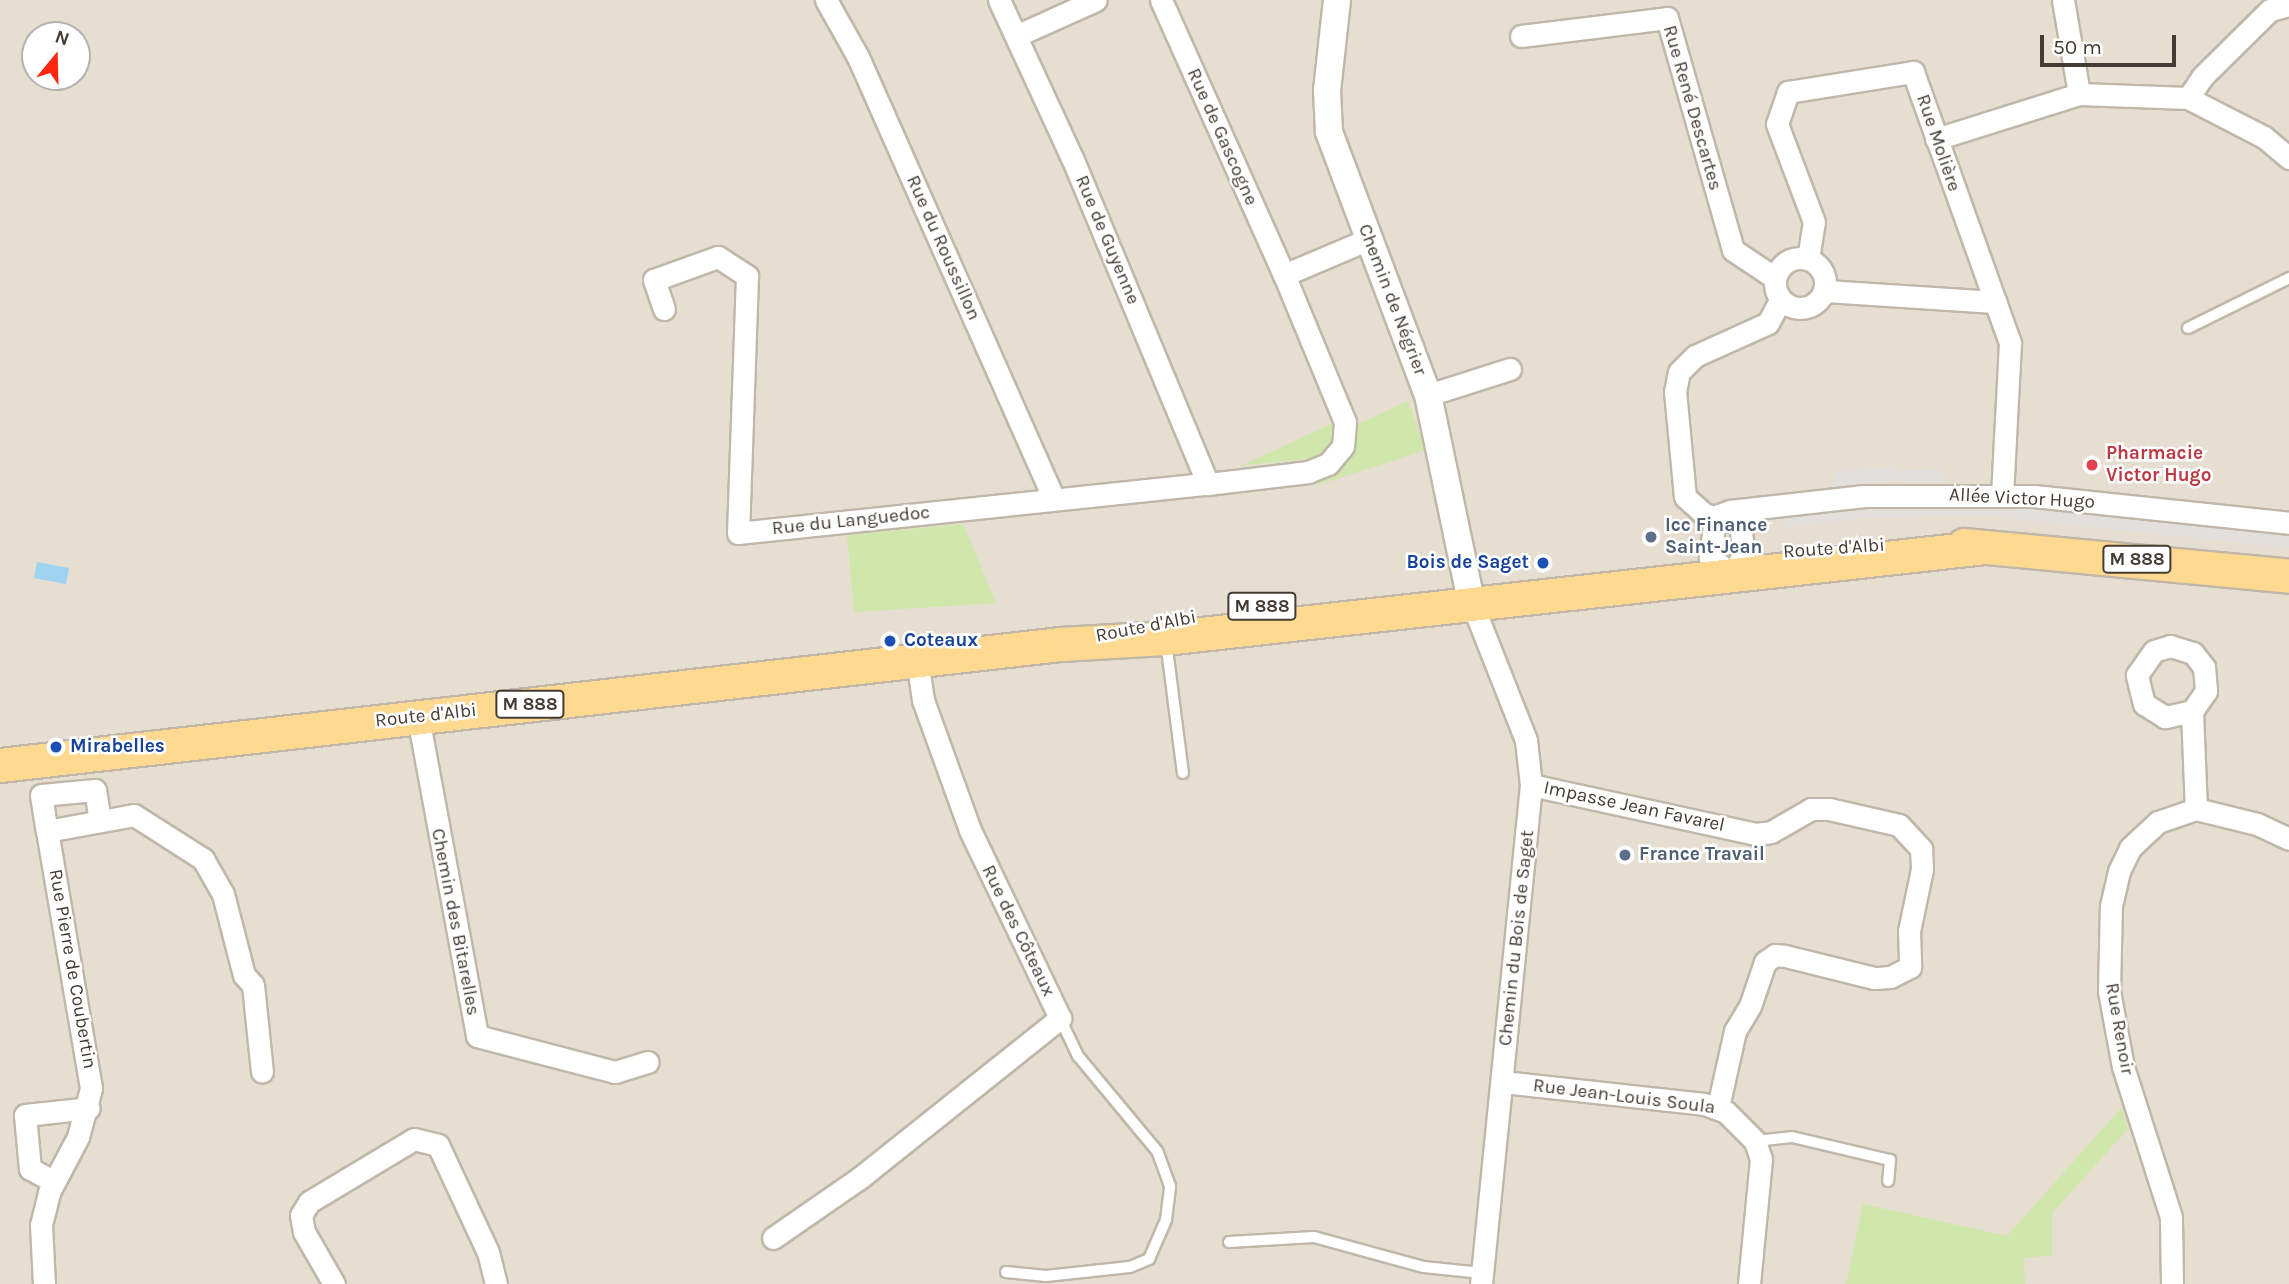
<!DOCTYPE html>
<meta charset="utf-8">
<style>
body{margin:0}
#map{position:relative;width:2289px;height:1284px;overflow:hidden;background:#f2ede3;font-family:Karla,sans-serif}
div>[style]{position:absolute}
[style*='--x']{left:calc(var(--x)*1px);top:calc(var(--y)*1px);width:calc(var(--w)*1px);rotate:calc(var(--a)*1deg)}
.residential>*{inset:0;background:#e6ded1}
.green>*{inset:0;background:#cfe7ab}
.parking>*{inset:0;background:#e2dfdc}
.water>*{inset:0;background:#9dd3f0}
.roads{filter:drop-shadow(2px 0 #c0b7a9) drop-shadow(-2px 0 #c0b7a9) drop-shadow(0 2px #c0b7a9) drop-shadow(0 -2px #c0b7a9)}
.service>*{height:10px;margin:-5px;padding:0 5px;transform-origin:5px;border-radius:5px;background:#fff}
.minor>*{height:21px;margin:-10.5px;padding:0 10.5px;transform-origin:10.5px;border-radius:10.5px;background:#fff}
.minor>.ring{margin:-10.5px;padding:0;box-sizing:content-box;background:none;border:21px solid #fff;border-radius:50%}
.tertiary>*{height:26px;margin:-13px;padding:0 13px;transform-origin:13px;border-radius:13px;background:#fff}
.primary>*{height:33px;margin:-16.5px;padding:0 16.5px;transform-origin:16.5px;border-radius:16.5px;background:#ffd98f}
.dots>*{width:19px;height:19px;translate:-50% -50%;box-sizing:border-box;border:4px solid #fff;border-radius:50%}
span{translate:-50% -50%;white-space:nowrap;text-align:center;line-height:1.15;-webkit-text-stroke:5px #fff;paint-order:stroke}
.shield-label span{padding:2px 5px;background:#fff;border:2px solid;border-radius:5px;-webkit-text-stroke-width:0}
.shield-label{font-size:18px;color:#443c33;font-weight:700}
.street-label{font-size:19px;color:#443c33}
.health-label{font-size:19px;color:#be3a42;font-weight:700}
.left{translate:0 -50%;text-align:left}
.service-label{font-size:19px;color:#4e5e75;font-weight:700}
.transit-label{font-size:19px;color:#164399;font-weight:700}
.right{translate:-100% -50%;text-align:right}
.north{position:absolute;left:21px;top:21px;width:70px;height:70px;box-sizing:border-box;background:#fff;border:2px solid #b4b1ad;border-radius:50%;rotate:19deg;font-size:19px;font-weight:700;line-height:28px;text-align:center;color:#443c33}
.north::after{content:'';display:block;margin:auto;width:24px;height:32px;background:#fc270f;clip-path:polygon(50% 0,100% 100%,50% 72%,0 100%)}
.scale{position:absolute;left:2040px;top:35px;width:136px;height:32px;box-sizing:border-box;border:4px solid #443c33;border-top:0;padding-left:9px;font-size:21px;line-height:24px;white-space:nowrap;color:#443c33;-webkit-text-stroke:5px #fff;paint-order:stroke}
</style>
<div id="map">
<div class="residential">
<div style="clip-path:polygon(evenodd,0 0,2289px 0,2289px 1284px,0 1284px,0 0,35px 35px,77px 35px,77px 77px,35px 77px,35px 35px)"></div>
</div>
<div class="green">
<div style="clip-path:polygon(1408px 401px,1426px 450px,1318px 485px,1306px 459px,1240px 466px,1331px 424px,1358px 424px)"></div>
<div style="clip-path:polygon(963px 524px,996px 603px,854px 612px,847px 535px)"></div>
<div style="clip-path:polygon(2122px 1107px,2128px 1129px,2052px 1213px,2052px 1255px,2024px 1258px,2025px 1284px,1846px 1284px,1863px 1204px,2007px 1236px)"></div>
</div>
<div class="parking">
<div style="clip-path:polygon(1893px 466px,1894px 471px,1941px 469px,1942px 483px,1895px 481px,1836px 487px,1835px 472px)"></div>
<div style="clip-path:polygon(1880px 502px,2005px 503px,2289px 531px,2289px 548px,1986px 516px,1865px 518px,1782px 527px,1781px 513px)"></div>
</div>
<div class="water">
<div style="clip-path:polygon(37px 562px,69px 568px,66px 584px,34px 578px)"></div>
</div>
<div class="roads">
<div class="service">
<div style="--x:2188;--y:328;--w:113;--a:-26.3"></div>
<div style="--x:1166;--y:641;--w:133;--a:82.7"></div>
<div style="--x:1755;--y:1141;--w:37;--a:-6"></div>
<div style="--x:1792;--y:1137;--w:101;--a:13.2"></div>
<div style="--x:1890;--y:1160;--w:21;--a:95"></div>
<div style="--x:1229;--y:1242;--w:85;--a:-3.4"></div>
<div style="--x:1314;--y:1237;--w:114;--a:15.3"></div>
<div style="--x:1424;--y:1267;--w:58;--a:5.9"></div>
<div style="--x:1006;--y:1272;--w:40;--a:5.7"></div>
<div style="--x:1046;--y:1276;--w:84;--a:-6.1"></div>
<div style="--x:1130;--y:1267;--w:21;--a:-23"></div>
<div style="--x:1149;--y:1259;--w:43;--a:-66.4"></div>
<div style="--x:1166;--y:1220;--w:34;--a:-83"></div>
<div style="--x:1170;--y:1186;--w:37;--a:-110"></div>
<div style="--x:1157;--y:1151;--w:124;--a:-129.7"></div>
<div style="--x:1078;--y:1056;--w:42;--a:-115.3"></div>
</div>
<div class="minor">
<div style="--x:826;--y:0;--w:65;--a:60.7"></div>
<div style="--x:858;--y:57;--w:484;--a:66.1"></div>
<div style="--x:999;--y:0;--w:176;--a:65.2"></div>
<div style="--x:1073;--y:160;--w:351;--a:67.4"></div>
<div style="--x:1161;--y:0;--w:301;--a:65.9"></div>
<div style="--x:2063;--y:0;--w:95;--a:80.3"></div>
<div style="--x:1018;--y:35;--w:85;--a:-24.2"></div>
<div style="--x:1521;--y:36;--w:147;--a:-7"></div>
<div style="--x:1667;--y:18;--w:241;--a:74.1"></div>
<div style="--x:1733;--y:250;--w:50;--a:33.7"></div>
<div style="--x:2188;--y:98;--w:25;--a:-56"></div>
<div style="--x:2202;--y:77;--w:95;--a:-44.6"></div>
<div style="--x:2270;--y:10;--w:20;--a:-15"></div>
<div style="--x:1936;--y:139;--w:150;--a:-17.5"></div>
<div style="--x:2079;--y:94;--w:109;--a:2.1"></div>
<div style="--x:2188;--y:98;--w:85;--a:27.2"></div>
<div style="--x:2264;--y:137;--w:33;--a:40"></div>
<div class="ring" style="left:1775px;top:258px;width:29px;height:29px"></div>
<div style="--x:1808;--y:259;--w:37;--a:-81"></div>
<div style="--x:1814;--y:222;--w:105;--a:-110.7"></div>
<div style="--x:1777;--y:124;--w:34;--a:-71"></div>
<div style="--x:1788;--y:92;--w:127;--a:-9.1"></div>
<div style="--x:1913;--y:72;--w:288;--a:70.3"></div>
<div style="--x:2010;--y:343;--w:152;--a:93"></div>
<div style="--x:1825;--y:291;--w:171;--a:3.7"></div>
<div style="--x:664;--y:309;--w:31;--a:-109"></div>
<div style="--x:654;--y:280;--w:68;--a:-19.8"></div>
<div style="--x:718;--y:257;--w:35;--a:33"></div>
<div style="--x:747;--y:276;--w:257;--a:92"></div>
<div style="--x:738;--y:533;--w:473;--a:-6"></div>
<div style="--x:1208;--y:484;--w:101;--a:-6.8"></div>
<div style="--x:1308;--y:472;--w:22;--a:-22"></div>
<div style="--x:1328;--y:464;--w:23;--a:-50"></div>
<div style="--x:1343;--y:446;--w:24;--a:-85"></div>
<div style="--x:1345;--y:422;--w:159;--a:-112.5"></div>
<div style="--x:1284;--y:275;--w:92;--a:-23"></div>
<div style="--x:1428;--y:395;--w:86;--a:-17.6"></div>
<div style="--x:1755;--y:508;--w:22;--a:133"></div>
<div style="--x:1740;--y:524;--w:31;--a:83"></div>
<div style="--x:1744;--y:555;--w:22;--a:124"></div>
<div style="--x:1732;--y:573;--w:27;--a:-146"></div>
<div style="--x:1710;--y:558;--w:39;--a:-83"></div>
<div style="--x:1715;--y:519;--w:6;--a:-45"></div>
<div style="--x:1719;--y:515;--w:12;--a:-20"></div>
<div style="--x:1730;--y:511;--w:135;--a:-6.4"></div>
<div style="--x:1864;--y:496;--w:170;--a:0"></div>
<div style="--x:2034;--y:496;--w:256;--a:6"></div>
<div style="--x:1728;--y:521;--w:25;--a:-164"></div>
<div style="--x:1704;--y:514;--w:25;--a:-138"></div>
<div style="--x:1685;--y:497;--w:105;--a:-95.4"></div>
<div style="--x:1675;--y:392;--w:20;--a:-79"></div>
<div style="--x:1679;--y:372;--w:23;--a:-45"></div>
<div style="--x:1695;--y:356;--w:80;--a:-24.3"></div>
<div style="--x:1768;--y:323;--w:27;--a:-62"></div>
<div style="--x:1471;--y:601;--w:149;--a:68.4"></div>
<div style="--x:1526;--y:740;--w:45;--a:83.7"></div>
<div style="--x:1531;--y:785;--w:501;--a:95.72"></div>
<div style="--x:2192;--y:711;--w:28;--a:167"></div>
<div style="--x:2165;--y:717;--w:25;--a:-148"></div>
<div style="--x:2144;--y:704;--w:30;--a:-104"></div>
<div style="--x:2137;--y:675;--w:29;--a:-55"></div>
<div style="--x:2154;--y:651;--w:17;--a:-17"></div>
<div style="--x:2170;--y:646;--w:24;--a:17"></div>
<div style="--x:2193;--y:653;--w:18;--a:52"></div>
<div style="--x:2204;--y:667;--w:24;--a:85"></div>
<div style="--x:2206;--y:691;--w:24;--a:125"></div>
<div style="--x:2192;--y:711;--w:98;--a:87.7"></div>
<div style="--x:2196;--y:809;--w:63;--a:13.8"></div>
<div style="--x:2257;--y:824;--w:35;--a:25"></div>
<div style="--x:418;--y:717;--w:324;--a:79.5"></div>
<div style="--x:477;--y:1036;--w:143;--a:14.6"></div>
<div style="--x:615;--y:1072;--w:34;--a:-17"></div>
<div style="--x:1531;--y:785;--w:229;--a:12.3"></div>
<div style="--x:1755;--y:834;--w:16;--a:-7"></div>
<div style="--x:1771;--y:832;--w:46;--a:-29.9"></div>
<div style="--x:1811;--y:809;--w:18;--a:0"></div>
<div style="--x:1829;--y:809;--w:72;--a:12.9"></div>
<div style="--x:1899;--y:825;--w:33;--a:47"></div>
<div style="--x:1921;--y:849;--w:20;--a:87"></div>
<div style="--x:1922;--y:869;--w:63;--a:101.8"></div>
<div style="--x:1909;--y:931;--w:36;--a:88"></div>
<div style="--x:1910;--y:967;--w:22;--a:153"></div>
<div style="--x:1890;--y:977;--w:16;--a:176"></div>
<div style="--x:1874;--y:978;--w:92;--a:-166.1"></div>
<div style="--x:1785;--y:956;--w:10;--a:-174"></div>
<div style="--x:1775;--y:955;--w:12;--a:145"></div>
<div style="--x:1765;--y:962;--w:46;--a:108.8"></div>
<div style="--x:1750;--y:1006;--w:29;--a:121"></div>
<div style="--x:1735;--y:1031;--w:78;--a:102.6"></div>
<div style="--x:100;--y:821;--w:31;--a:-99"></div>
<div style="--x:95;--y:790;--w:54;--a:174.7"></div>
<div style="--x:41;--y:795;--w:36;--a:81"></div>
<div style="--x:47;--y:831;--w:88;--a:-10.4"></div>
<div style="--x:134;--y:815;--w:82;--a:32.5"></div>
<div style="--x:203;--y:859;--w:40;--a:60.3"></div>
<div style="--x:223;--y:894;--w:84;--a:75.5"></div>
<div style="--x:244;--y:975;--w:13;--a:48"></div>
<div style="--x:253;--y:985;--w:87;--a:84.1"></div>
<div style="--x:1503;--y:1082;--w:202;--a:6.2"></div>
<div style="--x:1704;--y:1104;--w:23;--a:20"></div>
<div style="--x:1726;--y:1112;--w:41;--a:45"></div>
<div style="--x:1755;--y:1141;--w:19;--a:72"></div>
<div style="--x:1761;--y:1159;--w:126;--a:95.5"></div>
<div style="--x:53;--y:1181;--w:26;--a:-152"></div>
<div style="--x:30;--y:1169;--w:54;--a:-95.3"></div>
<div style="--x:25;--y:1115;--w:64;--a:-6.2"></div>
<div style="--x:773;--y:1238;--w:107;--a:-34.7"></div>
<div style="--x:861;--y:1177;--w:255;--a:-38.6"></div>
<div style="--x:1060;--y:1018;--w:208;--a:-115.6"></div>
<div style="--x:970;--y:830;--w:138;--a:-109.9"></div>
<div style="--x:923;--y:700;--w:40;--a:-98.5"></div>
<div style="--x:44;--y:1284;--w:59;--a:-92.9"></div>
<div style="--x:41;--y:1225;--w:34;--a:-76"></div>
<div style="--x:49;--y:1192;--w:62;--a:-62.2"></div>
<div style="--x:78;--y:1137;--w:51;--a:-75.1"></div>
<div style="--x:91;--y:1088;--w:261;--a:-99.7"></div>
<div style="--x:334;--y:1284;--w:60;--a:-120"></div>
<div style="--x:304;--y:1232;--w:17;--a:-100"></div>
<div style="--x:301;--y:1215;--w:15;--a:-58"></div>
<div style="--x:309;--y:1202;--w:122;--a:-31"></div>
<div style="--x:414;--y:1139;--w:25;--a:14"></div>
<div style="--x:438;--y:1145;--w:118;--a:65"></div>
<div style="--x:488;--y:1252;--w:33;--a:76"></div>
<div style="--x:2172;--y:1284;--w:67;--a:-90.9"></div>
<div style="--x:2171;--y:1217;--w:157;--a:-107.7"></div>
<div style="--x:2123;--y:1067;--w:77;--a:-100.4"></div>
<div style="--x:2109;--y:991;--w:85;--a:-88.7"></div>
<div style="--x:2111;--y:906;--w:36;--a:-77"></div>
<div style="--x:2119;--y:871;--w:25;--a:-64"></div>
<div style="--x:2130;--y:848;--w:38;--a:-43"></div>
<div style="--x:2158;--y:822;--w:40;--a:-18.9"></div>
</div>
<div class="tertiary">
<div style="--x:1337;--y:0;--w:91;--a:96.3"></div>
<div style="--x:1327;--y:90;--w:42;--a:87.3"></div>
<div style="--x:1329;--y:132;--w:281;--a:69.4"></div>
<div style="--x:1428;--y:395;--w:210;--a:78.2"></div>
</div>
<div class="primary">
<div style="--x:1964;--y:545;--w:326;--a:5.4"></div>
<div style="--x:0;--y:765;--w:1067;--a:-6.51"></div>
<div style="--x:1060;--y:644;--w:105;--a:-3.3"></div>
<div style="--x:1165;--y:638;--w:825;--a:-6.33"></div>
</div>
</div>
<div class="dots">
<div style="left:2092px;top:465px;background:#e0444e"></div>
<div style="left:1651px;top:537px;background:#5c6f8a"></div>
<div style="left:1543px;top:563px;background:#1a4fb4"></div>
<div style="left:890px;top:641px;background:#1a4fb4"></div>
<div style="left:56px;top:747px;background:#1a4fb4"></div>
<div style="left:1625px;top:855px;background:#5c6f8a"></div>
</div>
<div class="shield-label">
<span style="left:2137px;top:559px">M 888</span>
<span style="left:1262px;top:606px">M 888</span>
<span style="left:530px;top:704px">M 888</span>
</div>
<div class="street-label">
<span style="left:1692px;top:108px;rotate:74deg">Rue René Descartes</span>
<span style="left:1222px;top:137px;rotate:66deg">Rue de Gascogne</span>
<span style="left:1938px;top:143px;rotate:71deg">Rue Molière</span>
<span style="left:1107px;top:240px;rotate:67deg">Rue de Guyenne</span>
<span style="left:943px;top:248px;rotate:66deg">Rue du Roussillon</span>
<span style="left:1392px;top:300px;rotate:69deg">Chemin de Négrier</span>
<span style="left:2022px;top:499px;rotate:3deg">Allée Victor Hugo</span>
<span style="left:851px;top:521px;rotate:-6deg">Rue du Languedoc</span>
<span style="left:1834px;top:549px;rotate:-4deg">Route d'Albi</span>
<span style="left:1146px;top:627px;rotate:-11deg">Route d'Albi</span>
<span style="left:426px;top:716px;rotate:-6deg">Route d'Albi</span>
<span style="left:1634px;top:807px;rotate:12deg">Impasse Jean Favarel</span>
<span style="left:455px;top:922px;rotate:79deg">Chemin des Bitarelles</span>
<span style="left:1018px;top:931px;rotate:64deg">Rue des Côteaux</span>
<span style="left:1517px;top:938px;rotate:-84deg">Chemin du Bois de Saget</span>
<span style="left:72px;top:969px;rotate:80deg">Rue Pierre de Coubertin</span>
<span style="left:2119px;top:1029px;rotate:80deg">Rue Renoir</span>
<span style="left:1624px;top:1097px;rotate:7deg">Rue Jean-Louis Soula</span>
</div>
<div class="health-label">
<span class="left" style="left:2106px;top:465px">Pharmacie<br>Victor Hugo</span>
</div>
<div class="service-label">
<span class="left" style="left:1665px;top:537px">Icc Finance<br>Saint-Jean</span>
<span class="left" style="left:1639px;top:855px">France Travail</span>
</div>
<div class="transit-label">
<span class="right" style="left:1529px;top:563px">Bois de Saget</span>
<span class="left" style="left:904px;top:641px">Coteaux</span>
<span class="left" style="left:70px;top:747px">Mirabelles</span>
</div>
<div class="north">N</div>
<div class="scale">50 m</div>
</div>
